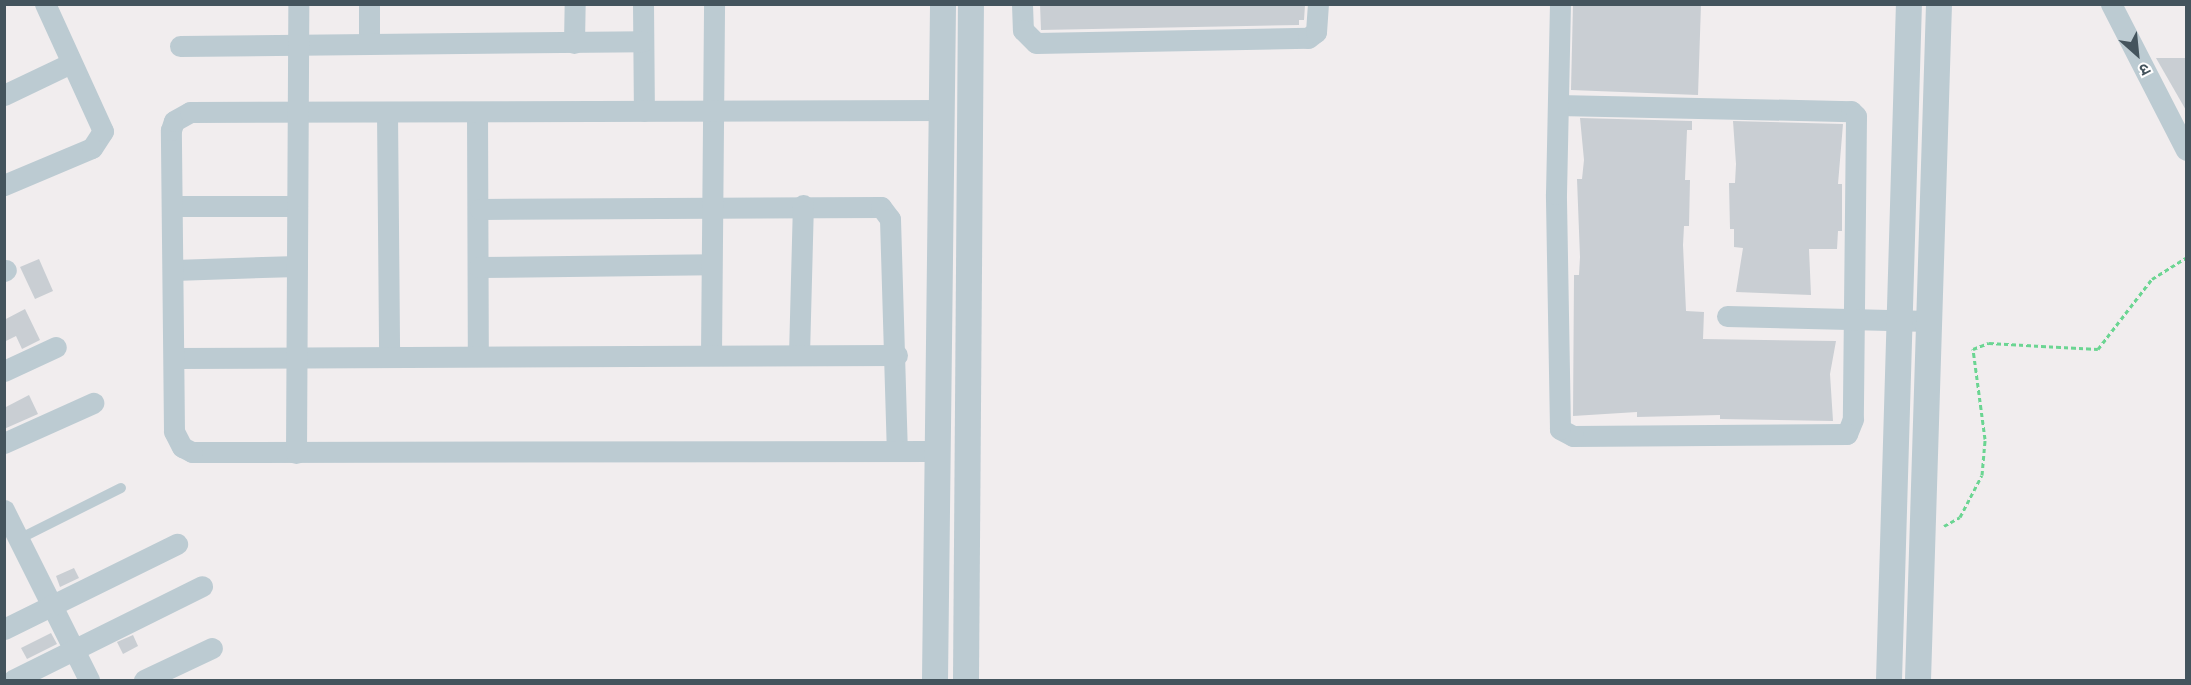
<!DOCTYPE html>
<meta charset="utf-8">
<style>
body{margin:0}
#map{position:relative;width:2191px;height:685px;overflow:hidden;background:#f1edee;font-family:"Exo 2","Noto Sans Devanagari",sans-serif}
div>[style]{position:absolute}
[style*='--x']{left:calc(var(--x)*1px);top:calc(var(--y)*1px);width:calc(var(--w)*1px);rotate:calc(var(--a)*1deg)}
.building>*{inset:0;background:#c9ced3}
.path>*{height:3px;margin-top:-1.5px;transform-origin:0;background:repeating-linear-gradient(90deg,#6bd592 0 4.5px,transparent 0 7.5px)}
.service>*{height:10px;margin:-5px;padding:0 5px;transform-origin:5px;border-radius:5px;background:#bccbd2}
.minor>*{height:21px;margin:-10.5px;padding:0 10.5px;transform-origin:10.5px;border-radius:10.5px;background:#bccbd2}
.tertiary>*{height:26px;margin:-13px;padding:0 13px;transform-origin:13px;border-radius:13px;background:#bccbd2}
span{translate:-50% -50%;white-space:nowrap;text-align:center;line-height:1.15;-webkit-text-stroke:5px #fff;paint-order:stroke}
.frame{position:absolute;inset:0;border:6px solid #44545d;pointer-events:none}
.north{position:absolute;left:2107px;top:24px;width:60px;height:60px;-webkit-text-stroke:4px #fff;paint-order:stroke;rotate:153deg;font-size:16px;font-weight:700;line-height:24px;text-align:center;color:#44545d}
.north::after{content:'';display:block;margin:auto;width:21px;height:27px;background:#44545d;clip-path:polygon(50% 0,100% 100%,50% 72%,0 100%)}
</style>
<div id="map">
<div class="building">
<div style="clip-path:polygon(1040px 4px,1192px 6px,1305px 5px,1304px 20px,1299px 20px,1299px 25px,1041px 30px)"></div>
<div style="clip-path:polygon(1573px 4px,1701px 4px,1698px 95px,1571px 90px)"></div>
<div style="clip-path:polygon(2156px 58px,2187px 58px,2187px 112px)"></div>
<div style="clip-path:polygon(1580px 118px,1692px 121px,1692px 130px,1687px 130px,1685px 180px,1690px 180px,1689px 226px,1684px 226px,1683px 245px,1686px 311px,1704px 312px,1703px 339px,1836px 341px,1830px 374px,1833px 421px,1720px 419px,1720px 415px,1637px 417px,1637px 412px,1573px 416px,1574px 275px,1579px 275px,1580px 257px,1577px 179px,1582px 179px,1584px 160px)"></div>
<div style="clip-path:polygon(1733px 121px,1843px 124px,1838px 184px,1842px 184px,1842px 231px,1838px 231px,1837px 249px,1809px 249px,1811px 295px,1736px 292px,1743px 248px,1734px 247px,1734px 229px,1730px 229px,1729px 183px,1735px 183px,1736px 164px)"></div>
<div style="clip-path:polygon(39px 259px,53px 291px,35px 299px,20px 267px)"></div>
<div style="clip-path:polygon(25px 309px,40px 340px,22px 349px,16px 336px,4px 342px,4px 320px)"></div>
<div style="clip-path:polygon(29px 395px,38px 414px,4px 429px,4px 408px)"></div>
<div style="clip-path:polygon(74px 568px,79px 578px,60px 587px,56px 576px)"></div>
<div style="clip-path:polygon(51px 633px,57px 644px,27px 659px,21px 648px)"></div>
<div style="clip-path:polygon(133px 635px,138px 646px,123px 654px,117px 642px)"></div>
</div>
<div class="path">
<div style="--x:1944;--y:526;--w:18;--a:-29"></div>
<div style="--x:1960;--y:517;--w:47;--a:-62.4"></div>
<div style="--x:1982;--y:475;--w:36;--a:-85"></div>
<div style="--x:1985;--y:439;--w:91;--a:-97.6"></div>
<div style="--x:1973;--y:349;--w:17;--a:-21"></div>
<div style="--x:1989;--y:343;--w:109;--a:3.2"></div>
<div style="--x:2098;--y:349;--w:88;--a:-52.4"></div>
<div style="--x:2152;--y:279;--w:40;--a:-32"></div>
</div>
<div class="service">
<div style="--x:19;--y:539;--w:114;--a:-26.6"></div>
</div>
<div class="minor">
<div style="--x:643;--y:4;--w:107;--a:89.5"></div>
<div style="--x:1022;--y:4;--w:26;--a:88"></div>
<div style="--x:1023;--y:30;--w:18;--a:45"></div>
<div style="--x:1036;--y:43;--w:272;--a:-1.1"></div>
<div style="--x:1308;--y:38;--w:10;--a:-37"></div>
<div style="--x:1316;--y:32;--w:28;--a:-86"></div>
<div style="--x:2111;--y:4;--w:164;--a:62.8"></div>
<div style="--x:574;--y:43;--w:39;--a:-89"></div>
<div style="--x:369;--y:44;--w:40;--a:-90"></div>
<div style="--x:180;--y:46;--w:463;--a:-0.6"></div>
<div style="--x:4;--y:95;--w:74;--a:-25.5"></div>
<div style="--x:1558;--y:105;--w:293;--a:1.2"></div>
<div style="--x:1851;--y:111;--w:7;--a:45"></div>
<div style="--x:1856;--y:116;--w:303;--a:90.6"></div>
<div style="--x:1853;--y:419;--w:16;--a:112"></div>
<div style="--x:1847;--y:434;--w:274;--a:179.6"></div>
<div style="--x:1573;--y:436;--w:15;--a:-152"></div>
<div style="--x:1560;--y:429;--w:235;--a:-91"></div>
<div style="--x:1556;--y:194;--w:190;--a:-88.8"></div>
<div style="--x:387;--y:112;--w:244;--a:89.5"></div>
<div style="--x:477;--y:112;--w:243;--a:89.8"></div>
<div style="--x:4;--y:185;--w:95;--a:-22.8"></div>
<div style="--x:92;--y:148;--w:20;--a:-57"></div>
<div style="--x:103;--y:131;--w:140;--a:-114.5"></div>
<div style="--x:172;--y:206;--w:125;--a:0"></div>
<div style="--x:480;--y:209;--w:401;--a:-0.3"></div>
<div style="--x:881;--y:207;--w:15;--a:53"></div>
<div style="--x:890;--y:219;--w:232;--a:88.3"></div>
<div style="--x:479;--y:267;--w:232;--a:-0.7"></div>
<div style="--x:174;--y:270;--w:123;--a:-1.9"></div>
<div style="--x:4;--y:271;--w:2;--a:-27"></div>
<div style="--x:1727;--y:316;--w:202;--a:1.4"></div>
<div style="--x:711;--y:355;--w:351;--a:-89.5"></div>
<div style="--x:799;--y:355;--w:150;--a:-88.5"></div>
<div style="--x:174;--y:358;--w:723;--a:-0.24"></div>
<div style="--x:4;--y:371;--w:57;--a:-24.8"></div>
<div style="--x:4;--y:443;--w:98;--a:-24.2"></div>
<div style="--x:937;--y:451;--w:745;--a:179.92"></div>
<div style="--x:192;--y:452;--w:11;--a:-153"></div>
<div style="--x:182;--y:447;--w:18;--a:-117"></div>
<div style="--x:174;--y:431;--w:301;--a:-90.6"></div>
<div style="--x:171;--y:130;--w:9;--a:-72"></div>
<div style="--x:174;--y:121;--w:18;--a:-29"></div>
<div style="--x:190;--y:112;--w:753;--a:-0.15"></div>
<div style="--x:296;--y:453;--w:449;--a:-89.7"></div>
<div style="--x:4;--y:510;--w:190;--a:63.4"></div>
<div style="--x:4;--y:629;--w:193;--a:-26.2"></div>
<div style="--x:13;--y:680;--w:211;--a:-26.4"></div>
<div style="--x:144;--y:680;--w:75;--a:-25.2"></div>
</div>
<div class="tertiary">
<div style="--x:935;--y:680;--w:676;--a:-89.32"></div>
<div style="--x:966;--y:680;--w:676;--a:-89.58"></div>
<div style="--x:1889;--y:680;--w:676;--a:-88.31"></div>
<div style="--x:1918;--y:680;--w:676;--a:-88.22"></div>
</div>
<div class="frame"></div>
<div class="north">उ</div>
</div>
